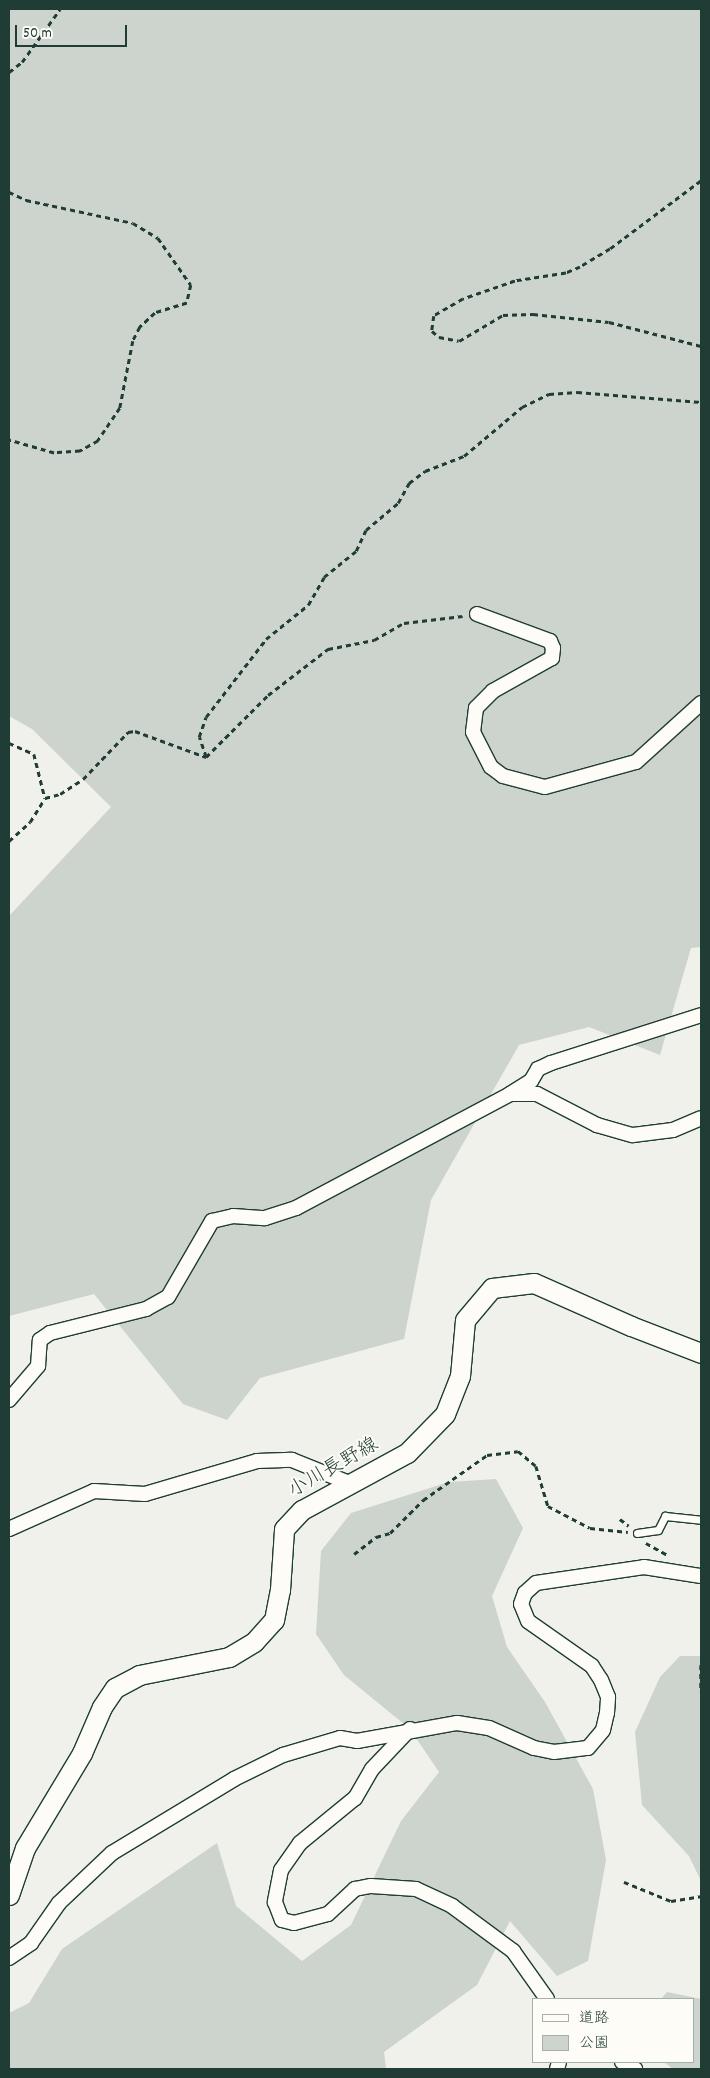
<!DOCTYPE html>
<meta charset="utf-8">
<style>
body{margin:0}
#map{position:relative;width:710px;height:2078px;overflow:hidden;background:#f0f1eb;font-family:Dekko,"Klee One",sans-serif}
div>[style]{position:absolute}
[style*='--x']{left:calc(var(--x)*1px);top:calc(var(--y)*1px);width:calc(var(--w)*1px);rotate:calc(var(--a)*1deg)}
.green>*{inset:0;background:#cdd3cd}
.path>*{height:2.5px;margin-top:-1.25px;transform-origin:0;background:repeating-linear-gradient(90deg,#1f3d34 0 5px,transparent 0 9px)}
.roads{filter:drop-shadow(1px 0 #1f3d34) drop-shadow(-1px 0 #1f3d34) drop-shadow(0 1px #1f3d34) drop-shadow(0 -1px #1f3d34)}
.service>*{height:7px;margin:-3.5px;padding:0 3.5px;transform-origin:3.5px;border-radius:3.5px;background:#fdfcf7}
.minor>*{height:14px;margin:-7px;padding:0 7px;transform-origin:7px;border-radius:7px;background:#fdfcf7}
.secondary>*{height:19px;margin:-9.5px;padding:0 9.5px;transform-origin:9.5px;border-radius:9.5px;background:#fdfcf7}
span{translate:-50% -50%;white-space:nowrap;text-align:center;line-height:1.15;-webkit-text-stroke:4px #fdfcf7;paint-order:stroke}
.street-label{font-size:20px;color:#1f3d34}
.frame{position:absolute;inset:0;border:10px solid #1f3d34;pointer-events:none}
.legend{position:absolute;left:532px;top:1998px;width:162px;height:65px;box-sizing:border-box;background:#fdfcf7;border:1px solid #a4b0a9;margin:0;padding:6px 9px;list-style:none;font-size:15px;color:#1f3d34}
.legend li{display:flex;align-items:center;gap:10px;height:25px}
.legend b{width:25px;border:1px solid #a4b0a9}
.scale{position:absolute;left:15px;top:25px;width:112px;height:22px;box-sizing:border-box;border:2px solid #1f3d34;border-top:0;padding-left:6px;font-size:15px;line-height:18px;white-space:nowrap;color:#1f3d34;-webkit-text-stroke:4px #fdfcf7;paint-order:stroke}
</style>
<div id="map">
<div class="green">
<div style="clip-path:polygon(9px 9px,701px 9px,701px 947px,691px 948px,660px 1055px,589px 1027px,519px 1045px,431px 1200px,404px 1339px,260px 1378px,227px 1420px,183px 1404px,94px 1294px,9px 1316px,9px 916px,111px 807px,32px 729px,9px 716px)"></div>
<div style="clip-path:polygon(496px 1479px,523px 1528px,492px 1596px,507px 1647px,545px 1702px,593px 1789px,606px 1860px,588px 1961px,557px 1976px,510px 1921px,477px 1985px,384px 2052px,386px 2069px,9px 2069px,9px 2013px,29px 2003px,62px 1949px,217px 1843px,236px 1906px,302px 1961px,351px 1925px,401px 1821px,439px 1772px,410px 1729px,344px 1675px,316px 1634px,321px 1551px,351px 1513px,449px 1482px)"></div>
<div style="clip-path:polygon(680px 1656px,701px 1656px,701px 1881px,689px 1856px,642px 1805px,635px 1732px,660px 1677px)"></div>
<div style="clip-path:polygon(667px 1992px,701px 1999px,701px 2069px,673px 2069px,664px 2062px,694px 2062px,694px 1999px,661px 1999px)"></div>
</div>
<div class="path">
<div style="--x:9;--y:72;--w:16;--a:-38"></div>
<div style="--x:22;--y:62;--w:65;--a:-54.4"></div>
<div style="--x:701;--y:181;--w:114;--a:143.2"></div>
<div style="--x:610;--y:249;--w:35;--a:149"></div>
<div style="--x:580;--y:267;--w:15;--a:157"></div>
<div style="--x:566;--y:273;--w:52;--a:171.1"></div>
<div style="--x:515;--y:281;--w:55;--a:160.9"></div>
<div style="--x:463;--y:299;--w:34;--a:150"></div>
<div style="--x:434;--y:316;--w:15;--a:98"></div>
<div style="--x:432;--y:331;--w:9;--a:41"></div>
<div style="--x:439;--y:337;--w:20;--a:11"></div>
<div style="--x:459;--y:341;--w:51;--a:-30.6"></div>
<div style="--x:503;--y:315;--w:30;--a:-2"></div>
<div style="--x:533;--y:314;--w:76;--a:6"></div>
<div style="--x:609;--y:322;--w:95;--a:14.6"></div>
<div style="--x:9;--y:192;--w:19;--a:25"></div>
<div style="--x:26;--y:200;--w:109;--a:12.1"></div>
<div style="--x:133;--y:223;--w:29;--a:31"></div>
<div style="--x:158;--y:238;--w:57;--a:54.9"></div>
<div style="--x:191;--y:285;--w:18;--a:103"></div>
<div style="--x:187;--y:303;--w:34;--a:163"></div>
<div style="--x:155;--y:313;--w:21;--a:137"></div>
<div style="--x:140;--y:327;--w:16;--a:117"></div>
<div style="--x:133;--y:341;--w:68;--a:101"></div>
<div style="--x:120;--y:408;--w:40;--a:124"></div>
<div style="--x:98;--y:441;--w:21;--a:151"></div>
<div style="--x:80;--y:451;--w:26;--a:176"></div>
<div style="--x:54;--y:453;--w:47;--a:-163.9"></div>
<div style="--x:9;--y:743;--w:27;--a:24"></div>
<div style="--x:34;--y:754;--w:45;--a:76"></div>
<div style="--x:206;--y:757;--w:21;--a:-109"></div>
<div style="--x:199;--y:737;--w:21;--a:-71"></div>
<div style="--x:206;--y:717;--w:98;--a:-52.4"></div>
<div style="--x:266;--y:639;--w:54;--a:-39"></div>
<div style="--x:308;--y:605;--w:32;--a:-60"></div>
<div style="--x:324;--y:577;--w:41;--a:-39.1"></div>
<div style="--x:356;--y:551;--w:23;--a:-65"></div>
<div style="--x:366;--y:530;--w:42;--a:-40.2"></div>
<div style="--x:398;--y:503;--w:23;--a:-61"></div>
<div style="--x:409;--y:483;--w:20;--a:-37"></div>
<div style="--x:425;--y:471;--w:42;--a:-21"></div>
<div style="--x:464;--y:456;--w:76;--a:-40.2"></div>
<div style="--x:522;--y:407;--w:30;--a:-26"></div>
<div style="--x:549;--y:394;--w:28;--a:-4"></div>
<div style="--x:577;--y:392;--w:124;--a:4.6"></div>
<div style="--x:206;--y:757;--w:88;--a:-45"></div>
<div style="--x:268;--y:695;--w:76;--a:-37.5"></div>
<div style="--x:328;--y:649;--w:47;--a:-11.1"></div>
<div style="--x:374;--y:640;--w:34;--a:-30"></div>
<div style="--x:404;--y:623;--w:59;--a:-6.8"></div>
<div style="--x:9;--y:841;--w:28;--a:-42"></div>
<div style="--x:30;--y:822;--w:28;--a:-58"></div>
<div style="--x:45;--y:798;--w:16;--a:-15"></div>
<div style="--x:60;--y:794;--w:27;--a:-33"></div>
<div style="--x:83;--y:779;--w:65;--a:-46.2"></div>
<div style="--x:128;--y:732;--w:7;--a:-8"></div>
<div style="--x:135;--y:731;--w:76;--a:20.1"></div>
<div style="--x:620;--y:1519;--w:11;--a:38"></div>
<div style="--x:646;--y:1543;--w:25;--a:29"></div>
<div style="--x:354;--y:1554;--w:28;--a:-38"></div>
<div style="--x:376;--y:1537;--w:15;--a:-16"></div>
<div style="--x:390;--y:1533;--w:47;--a:-45"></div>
<div style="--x:423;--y:1500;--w:78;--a:-35.1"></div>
<div style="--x:487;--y:1455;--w:31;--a:-7"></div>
<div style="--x:518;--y:1451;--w:23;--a:40"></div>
<div style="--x:536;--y:1466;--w:42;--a:73.3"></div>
<div style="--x:548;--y:1506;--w:47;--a:27.6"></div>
<div style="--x:590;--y:1528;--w:38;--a:6"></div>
<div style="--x:701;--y:1665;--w:27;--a:90"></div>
<div style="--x:624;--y:1882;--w:51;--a:22"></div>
<div style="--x:671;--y:1901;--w:30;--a:-9"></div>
</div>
<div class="roads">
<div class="service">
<div style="--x:637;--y:1533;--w:21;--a:-8"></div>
<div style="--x:658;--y:1530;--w:16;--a:-63"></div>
<div style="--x:665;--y:1516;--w:36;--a:6"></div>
</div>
<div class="minor">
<div style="--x:477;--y:614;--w:78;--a:20.3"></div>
<div style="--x:550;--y:641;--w:8;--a:67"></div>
<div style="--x:553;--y:648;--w:10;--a:96"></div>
<div style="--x:552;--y:658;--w:68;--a:150.8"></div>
<div style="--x:493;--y:691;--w:24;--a:135"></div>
<div style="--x:476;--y:708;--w:24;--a:97"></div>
<div style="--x:473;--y:732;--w:39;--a:63"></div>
<div style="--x:491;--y:767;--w:15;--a:37"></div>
<div style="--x:503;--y:776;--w:43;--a:14.7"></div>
<div style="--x:545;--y:787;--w:94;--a:-15.4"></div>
<div style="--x:636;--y:762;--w:88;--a:-42.2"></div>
<div style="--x:511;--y:1094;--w:26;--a:0"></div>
<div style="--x:537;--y:1094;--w:68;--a:27.3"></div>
<div style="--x:597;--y:1125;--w:37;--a:16"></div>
<div style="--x:633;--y:1135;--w:40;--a:-7.1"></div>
<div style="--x:673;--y:1130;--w:30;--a:-23"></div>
<div style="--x:9;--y:1400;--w:45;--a:-49.5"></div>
<div style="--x:38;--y:1366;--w:26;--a:-86"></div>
<div style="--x:40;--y:1340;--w:12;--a:-35"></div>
<div style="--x:50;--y:1333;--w:99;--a:-14"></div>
<div style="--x:146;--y:1309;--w:25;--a:-29"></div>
<div style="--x:168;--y:1297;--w:88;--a:-59.9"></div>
<div style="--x:212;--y:1221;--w:22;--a:-13"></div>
<div style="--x:233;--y:1216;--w:32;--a:4"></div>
<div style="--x:265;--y:1218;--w:33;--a:-18"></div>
<div style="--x:296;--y:1208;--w:242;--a:-28"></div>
<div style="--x:510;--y:1094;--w:25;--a:-32"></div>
<div style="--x:531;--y:1081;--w:14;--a:-60"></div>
<div style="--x:538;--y:1069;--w:14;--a:-25"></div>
<div style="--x:551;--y:1063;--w:157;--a:-17.7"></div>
<div style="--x:9;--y:1529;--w:93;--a:-24.1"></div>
<div style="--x:94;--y:1491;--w:51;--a:3.4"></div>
<div style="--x:145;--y:1494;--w:117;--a:-16.4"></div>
<div style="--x:257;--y:1461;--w:35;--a:-2"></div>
<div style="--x:292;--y:1460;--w:61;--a:22"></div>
<div style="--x:410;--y:1729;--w:55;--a:133.5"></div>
<div style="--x:372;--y:1769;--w:34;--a:120"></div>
<div style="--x:355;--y:1798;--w:71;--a:140.7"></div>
<div style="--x:300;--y:1843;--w:33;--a:125"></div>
<div style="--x:281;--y:1870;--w:33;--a:101"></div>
<div style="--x:275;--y:1902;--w:19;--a:69"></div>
<div style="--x:282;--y:1920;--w:12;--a:14"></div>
<div style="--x:294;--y:1923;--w:35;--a:-15"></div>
<div style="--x:328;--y:1914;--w:37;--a:-43"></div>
<div style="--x:355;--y:1889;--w:16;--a:-11"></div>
<div style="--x:371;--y:1886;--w:45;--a:3.8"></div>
<div style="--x:416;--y:1889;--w:40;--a:25"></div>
<div style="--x:452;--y:1906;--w:76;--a:36.4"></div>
<div style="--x:513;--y:1951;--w:59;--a:54.7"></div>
<div style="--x:9;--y:1958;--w:27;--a:-34"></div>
<div style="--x:31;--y:1943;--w:49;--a:-55"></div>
<div style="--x:59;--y:1903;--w:73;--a:-43.3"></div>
<div style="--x:112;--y:1853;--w:143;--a:-31.2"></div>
<div style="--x:234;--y:1779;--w:55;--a:-26.1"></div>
<div style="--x:283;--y:1755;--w:59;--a:-16.6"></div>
<div style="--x:340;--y:1738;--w:17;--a:10"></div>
<div style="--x:357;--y:1741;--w:102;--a:-10.2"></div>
<div style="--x:457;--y:1723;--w:32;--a:9"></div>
<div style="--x:489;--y:1728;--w:49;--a:24"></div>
<div style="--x:534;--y:1748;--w:20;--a:11"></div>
<div style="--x:554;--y:1752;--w:34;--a:-7"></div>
<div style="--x:588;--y:1748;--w:23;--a:-50"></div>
<div style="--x:603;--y:1730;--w:17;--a:-77"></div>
<div style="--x:607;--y:1713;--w:16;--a:-86"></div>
<div style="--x:608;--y:1697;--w:18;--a:-112"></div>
<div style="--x:601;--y:1680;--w:17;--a:-123"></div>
<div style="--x:592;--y:1666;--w:78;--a:-144.9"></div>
<div style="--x:528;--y:1621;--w:18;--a:-112"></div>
<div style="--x:521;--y:1604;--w:12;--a:-70"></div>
<div style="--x:525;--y:1593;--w:15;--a:-42"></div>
<div style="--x:536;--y:1583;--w:109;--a:-8.4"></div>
<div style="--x:644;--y:1567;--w:58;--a:9"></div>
<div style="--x:622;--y:2062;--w:15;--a:28"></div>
<div style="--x:557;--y:2069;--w:7;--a:-74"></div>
</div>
<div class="secondary">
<div style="--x:9;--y:1895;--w:50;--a:-71.2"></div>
<div style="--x:25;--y:1848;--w:111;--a:-59"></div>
<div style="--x:82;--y:1753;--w:50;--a:-66.5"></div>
<div style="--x:102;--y:1707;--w:23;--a:-56"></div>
<div style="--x:115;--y:1688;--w:27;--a:-28"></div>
<div style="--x:139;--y:1675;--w:92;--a:-11.3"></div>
<div style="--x:229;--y:1657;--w:29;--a:-31"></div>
<div style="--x:254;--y:1642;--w:30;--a:-48"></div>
<div style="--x:274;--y:1620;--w:31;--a:-79"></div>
<div style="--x:280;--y:1590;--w:61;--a:-86.2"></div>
<div style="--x:284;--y:1529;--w:26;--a:-47"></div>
<div style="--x:302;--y:1510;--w:119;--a:-28.5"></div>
<div style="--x:407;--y:1453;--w:54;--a:-45.7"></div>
<div style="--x:445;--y:1414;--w:41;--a:-68.5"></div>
<div style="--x:460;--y:1376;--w:56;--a:-84.9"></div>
<div style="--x:465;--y:1320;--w:42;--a:-49.8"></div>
<div style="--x:492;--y:1288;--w:42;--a:-6.8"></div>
<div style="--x:534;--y:1283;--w:106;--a:23.9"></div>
<div style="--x:631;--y:1326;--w:75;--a:21.1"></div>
</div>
</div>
<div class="street-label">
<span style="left:334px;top:1469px;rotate:-30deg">小川長野線</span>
</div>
<div class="frame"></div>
<ul class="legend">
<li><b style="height:6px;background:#fdfcf7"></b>道路</li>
<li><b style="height:14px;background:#cdd3cd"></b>公園</li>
</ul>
<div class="scale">50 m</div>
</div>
